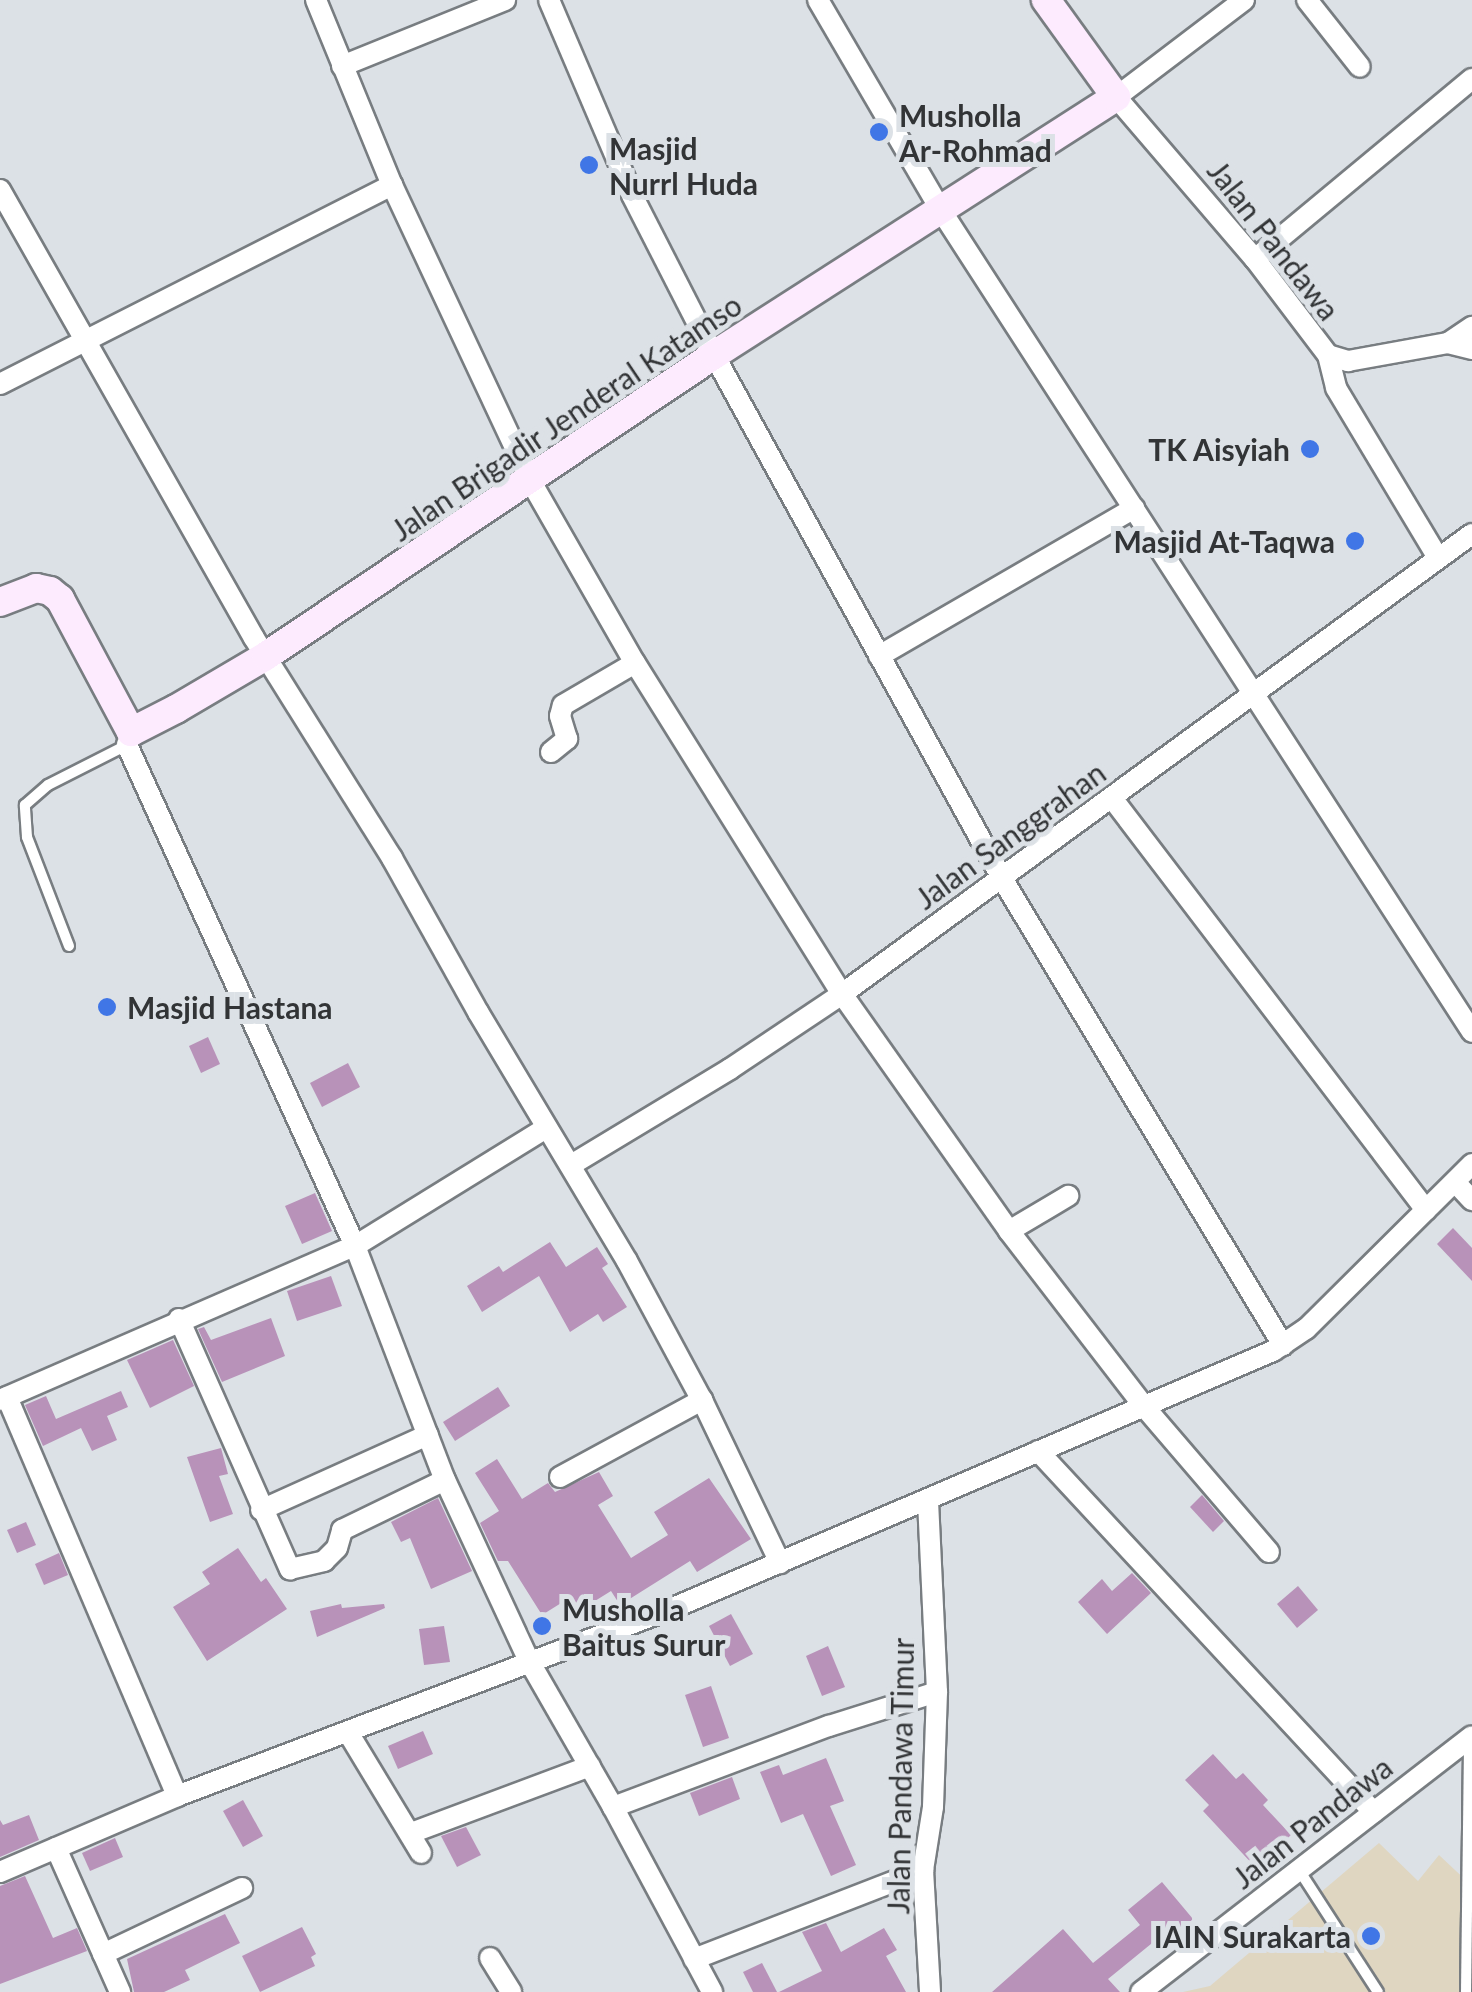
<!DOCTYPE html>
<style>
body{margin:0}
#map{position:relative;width:1472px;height:1992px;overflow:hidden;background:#dce1e6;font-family:Lato,sans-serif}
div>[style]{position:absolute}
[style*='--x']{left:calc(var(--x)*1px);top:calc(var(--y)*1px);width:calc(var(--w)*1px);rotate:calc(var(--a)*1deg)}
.education>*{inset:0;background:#dfd6c1}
.building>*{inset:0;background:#b892b9}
.roads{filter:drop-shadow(2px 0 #787d81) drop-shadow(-2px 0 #787d81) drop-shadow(0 2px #787d81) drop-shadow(0 -2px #787d81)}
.lane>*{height:10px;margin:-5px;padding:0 5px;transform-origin:5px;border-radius:5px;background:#fff}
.street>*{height:20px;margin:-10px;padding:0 10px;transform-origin:10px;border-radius:10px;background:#fff}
.secondary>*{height:28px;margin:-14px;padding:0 14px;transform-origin:14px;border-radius:14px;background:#fdebfe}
.dots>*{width:28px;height:28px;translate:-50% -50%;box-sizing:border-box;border:5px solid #dce1e6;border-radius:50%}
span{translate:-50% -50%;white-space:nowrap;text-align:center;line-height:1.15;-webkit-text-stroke:10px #dce1e6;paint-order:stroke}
.poi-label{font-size:30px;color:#323436;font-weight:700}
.left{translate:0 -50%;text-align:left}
.right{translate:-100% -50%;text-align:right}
.street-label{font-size:30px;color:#323436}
</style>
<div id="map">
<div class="education">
<div style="clip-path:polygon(1379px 1843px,1418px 1881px,1439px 1855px,1472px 1886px,1472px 1992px,1183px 1992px,1210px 1986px)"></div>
</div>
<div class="building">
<div style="clip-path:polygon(208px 1037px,220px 1064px,201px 1073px,189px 1046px)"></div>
<div style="clip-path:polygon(348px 1063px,360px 1087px,322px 1107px,310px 1083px)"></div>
<div style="clip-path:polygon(315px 1193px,332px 1231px,302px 1244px,285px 1206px)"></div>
<div style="clip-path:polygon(1453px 1228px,1472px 1248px,1472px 1281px,1437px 1244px)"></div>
<div style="clip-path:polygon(550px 1242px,566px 1267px,597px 1247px,608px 1264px,602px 1268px,627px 1307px,603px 1322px,598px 1314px,570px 1332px,539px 1276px,482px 1312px,467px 1286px,499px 1266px,503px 1272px)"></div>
<div style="clip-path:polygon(331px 1276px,342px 1306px,297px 1321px,287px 1291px)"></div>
<div style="clip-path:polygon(271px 1318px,285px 1356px,222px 1382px,198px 1329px,204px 1327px,211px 1340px)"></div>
<div style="clip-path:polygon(173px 1340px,194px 1386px,150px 1408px,127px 1360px)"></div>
<div style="clip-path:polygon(498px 1387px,510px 1406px,455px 1441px,443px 1422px)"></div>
<div style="clip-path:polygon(121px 1391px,128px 1407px,107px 1416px,117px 1440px,92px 1451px,81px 1428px,43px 1446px,25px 1405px,46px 1396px,56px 1419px)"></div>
<div style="clip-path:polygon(221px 1448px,228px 1474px,219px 1476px,233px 1514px,210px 1522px,187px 1457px)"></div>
<div style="clip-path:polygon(497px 1459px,522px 1499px,548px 1483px,555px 1492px,599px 1472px,613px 1496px,598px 1505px,631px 1558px,668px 1535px,654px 1512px,709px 1478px,751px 1539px,697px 1572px,690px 1561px,620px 1605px,611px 1591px,574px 1614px,566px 1600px,542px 1615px,508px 1561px,498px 1561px,480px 1523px,499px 1511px,475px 1473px)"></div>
<div style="clip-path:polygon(1202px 1495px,1224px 1521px,1213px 1532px,1190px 1507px)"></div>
<div style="clip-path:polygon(438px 1498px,472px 1571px,431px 1589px,410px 1538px,401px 1542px,391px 1522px)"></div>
<div style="clip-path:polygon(26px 1522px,36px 1545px,17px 1553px,7px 1530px)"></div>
<div style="clip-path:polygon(238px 1548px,261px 1582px,266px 1578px,287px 1609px,207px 1661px,173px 1607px,210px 1584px,202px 1572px)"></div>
<div style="clip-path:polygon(59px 1553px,68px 1575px,44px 1585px,35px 1564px)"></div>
<div style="clip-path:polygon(1132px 1573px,1151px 1593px,1107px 1634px,1078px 1602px,1102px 1579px,1112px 1591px)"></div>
<div style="clip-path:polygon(1298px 1586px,1318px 1610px,1297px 1628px,1277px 1604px)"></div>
<div style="clip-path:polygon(341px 1604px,342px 1608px,384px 1604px,385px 1608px,317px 1637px,310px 1611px)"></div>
<div style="clip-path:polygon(731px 1614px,753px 1654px,730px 1666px,709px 1626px)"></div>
<div style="clip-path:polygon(444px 1626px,450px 1662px,424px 1665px,419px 1629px)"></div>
<div style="clip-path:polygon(828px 1646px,845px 1687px,822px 1696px,806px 1656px)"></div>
<div style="clip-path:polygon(711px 1686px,729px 1738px,703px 1747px,685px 1695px)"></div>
<div style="clip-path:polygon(423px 1731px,433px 1754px,398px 1769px,388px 1746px)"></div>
<div style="clip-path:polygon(1213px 1754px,1236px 1779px,1243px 1773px,1268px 1800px,1263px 1805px,1291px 1835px,1256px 1868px,1203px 1811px,1209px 1805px,1185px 1780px)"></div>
<div style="clip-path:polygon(826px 1758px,844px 1801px,830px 1806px,856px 1865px,831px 1876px,803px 1814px,781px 1823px,760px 1772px,779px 1765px,783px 1775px)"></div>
<div style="clip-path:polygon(732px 1777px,740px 1799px,699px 1816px,690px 1793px)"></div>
<div style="clip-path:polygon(243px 1800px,263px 1836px,243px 1847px,223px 1811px)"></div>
<div style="clip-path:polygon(29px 1815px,39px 1840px,0 1857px,0 1820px,3px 1825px)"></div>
<div style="clip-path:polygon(466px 1827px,481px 1855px,457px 1867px,441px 1836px)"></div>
<div style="clip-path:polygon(115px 1838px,123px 1857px,90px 1871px,82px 1853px)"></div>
<div style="clip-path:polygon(25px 1876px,53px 1938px,77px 1928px,87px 1951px,0 1984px,0 1886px)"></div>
<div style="clip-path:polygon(1162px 1882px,1193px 1919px,1168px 1941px,1162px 1935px,1108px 1979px,1120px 1992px,992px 1992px,1063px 1929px,1093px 1963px,1140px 1925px,1128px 1910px)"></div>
<div style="clip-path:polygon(225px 1914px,240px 1943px,185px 1970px,190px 1980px,164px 1992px,134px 1992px,127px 1959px)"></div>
<div style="clip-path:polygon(826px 1923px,841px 1952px,884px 1928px,897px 1950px,886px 1956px,906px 1992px,779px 1992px,822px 1971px,802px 1932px)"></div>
<div style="clip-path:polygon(302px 1927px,316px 1954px,311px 1957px,315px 1966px,260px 1992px,242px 1956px)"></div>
<div style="clip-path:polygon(762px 1963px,777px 1992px,753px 1992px,743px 1972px)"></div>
</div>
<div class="roads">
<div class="lane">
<div style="--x:69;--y:946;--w:117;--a:-111.1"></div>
<div style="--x:27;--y:837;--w:32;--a:-94"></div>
<div style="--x:25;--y:805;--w:30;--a:-41"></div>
<div style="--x:48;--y:785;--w:89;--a:-26.9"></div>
<div style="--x:1299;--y:1870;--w:145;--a:57.1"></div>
<div style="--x:1466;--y:1992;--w:253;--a:-89.3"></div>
</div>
<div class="street">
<div style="--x:316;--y:0;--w:200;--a:67.7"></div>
<div style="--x:392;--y:185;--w:326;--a:64.9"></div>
<div style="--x:530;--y:480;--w:211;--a:60.2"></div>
<div style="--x:635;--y:663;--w:390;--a:58"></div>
<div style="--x:842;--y:994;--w:290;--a:54.8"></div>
<div style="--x:1009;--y:1231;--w:218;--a:52.4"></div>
<div style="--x:1142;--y:1404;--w:195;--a:49.4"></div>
<div style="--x:549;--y:0;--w:212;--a:66.9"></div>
<div style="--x:632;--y:195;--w:180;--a:62.9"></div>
<div style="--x:714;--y:355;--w:599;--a:61.17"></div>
<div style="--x:1003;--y:880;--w:543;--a:58.95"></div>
<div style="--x:818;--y:0;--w:246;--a:59.7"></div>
<div style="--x:942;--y:212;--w:976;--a:57.12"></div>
<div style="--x:1244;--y:0;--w:161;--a:142.8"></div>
<div style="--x:1116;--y:97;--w:213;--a:49.4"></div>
<div style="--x:1255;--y:259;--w:121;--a:52.8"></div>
<div style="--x:1328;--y:355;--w:21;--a:17"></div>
<div style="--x:1348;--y:361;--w:102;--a:-10.2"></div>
<div style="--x:1448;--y:343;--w:25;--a:14"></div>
<div style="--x:1307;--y:0;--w:85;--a:51.7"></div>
<div style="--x:342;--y:66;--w:176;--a:-22"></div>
<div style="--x:0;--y:190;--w:515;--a:60.45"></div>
<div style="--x:254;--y:638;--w:260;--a:57.9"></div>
<div style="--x:392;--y:858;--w:176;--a:60.8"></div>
<div style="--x:478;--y:1012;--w:290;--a:59.1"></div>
<div style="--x:627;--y:1261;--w:158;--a:61.7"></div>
<div style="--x:702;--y:1400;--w:181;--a:64.4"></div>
<div style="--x:1255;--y:259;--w:282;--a:-39.7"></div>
<div style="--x:1448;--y:343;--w:29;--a:-34"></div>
<div style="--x:1328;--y:355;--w:34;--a:76"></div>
<div style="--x:1336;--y:388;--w:198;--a:59"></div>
<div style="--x:0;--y:384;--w:440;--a:-26.9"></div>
<div style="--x:879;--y:656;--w:295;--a:-30.1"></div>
<div style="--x:131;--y:732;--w:14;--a:107"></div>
<div style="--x:127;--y:745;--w:550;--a:65.53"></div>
<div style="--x:355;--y:1246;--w:251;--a:69"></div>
<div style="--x:445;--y:1480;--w:200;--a:65.1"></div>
<div style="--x:529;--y:1661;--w:168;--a:60.1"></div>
<div style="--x:613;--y:1807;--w:231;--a:-20.6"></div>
<div style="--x:829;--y:1726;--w:113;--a:-17.5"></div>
<div style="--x:551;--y:752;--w:21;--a:-39"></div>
<div style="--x:567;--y:739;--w:24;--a:-107"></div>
<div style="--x:560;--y:716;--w:11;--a:-75"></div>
<div style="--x:563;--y:705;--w:83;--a:-30.3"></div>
<div style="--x:1112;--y:798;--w:518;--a:52.69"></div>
<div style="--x:571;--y:1165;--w:186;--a:-31.1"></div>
<div style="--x:730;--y:1069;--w:135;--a:-33.8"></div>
<div style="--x:842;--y:994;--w:780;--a:-36.14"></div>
<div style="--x:1455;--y:1182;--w:25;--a:47"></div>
<div style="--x:1009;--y:1231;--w:69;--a:-30.7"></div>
<div style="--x:179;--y:1319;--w:274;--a:66.1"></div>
<div style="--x:290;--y:1569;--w:35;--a:-13"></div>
<div style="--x:324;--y:1561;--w:18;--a:-45"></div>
<div style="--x:337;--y:1548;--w:19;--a:-74"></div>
<div style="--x:342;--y:1530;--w:114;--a:-25.9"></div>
<div style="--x:7;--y:1397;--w:434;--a:66.9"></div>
<div style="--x:0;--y:1400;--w:387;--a:-23.5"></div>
<div style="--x:355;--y:1246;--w:225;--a:-31.7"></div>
<div style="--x:1038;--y:1451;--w:493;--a:47.1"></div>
<div style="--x:560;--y:1477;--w:162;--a:-28.5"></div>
<div style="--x:928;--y:1501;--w:191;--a:87.3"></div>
<div style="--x:937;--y:1692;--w:115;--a:92"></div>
<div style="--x:933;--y:1807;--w:64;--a:99"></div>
<div style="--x:923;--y:1870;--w:122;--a:86.7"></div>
<div style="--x:261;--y:1510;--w:183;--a:-24.2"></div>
<div style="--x:349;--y:1734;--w:139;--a:58.8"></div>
<div style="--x:613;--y:1807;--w:210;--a:61.8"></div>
<div style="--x:411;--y:1833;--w:191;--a:-20.5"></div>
<div style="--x:56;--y:1848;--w:158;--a:66"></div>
<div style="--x:0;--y:1872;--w:193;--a:-23.2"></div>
<div style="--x:177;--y:1796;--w:530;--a:-20.76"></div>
<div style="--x:673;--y:1608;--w:653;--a:-23.19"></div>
<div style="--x:1273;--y:1351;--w:40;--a:-34"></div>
<div style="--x:1306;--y:1329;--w:234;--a:-44.8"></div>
<div style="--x:103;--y:1954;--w:154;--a:-25.4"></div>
<div style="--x:490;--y:1958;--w:40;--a:58"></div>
<div style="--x:694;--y:1959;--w:246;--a:-21.2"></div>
<div style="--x:1141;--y:1992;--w:418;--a:-37.7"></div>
</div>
<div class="secondary">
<div style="--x:0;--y:602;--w:39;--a:-21"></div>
<div style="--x:36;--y:588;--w:14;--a:12"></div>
<div style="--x:50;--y:591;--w:13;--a:39"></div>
<div style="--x:60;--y:599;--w:151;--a:61.9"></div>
<div style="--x:131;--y:732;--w:51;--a:-27.1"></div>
<div style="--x:176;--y:709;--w:104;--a:-30.5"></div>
<div style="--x:266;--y:656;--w:540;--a:-33.9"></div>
<div style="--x:714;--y:355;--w:478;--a:-32.7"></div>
<div style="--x:1116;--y:97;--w:120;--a:-125.8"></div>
</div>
</div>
<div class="dots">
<div style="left:879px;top:132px;background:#4076e6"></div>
<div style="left:589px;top:165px;background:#4076e6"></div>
<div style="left:1310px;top:449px;background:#4076e6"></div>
<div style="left:1355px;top:541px;background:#4076e6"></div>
<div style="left:107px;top:1007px;background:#4076e6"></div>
<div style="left:542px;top:1626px;background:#4076e6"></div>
<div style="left:1371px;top:1936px;background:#4076e6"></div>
</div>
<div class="poi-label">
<span class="left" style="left:899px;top:132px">Musholla<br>Ar-Rohmad</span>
<span class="left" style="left:609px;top:165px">Masjid<br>Nurrl Huda</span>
<span class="right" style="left:1290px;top:449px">TK Aisyiah</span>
<span class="right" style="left:1335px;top:541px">Masjid At-Taqwa</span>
<span class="left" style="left:127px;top:1007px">Masjid Hastana</span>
<span class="left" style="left:562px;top:1626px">Musholla<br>Baitus Surur</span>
<span class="right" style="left:1351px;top:1936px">IAIN Surakarta</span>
</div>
<div class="street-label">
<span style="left:1274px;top:240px;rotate:52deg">Jalan Pandawa</span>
<span style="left:566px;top:417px;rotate:-34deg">Jalan Brigadir Jenderal Katamso</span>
<span style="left:1010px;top:835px;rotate:-36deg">Jalan Sanggrahan</span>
<span style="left:900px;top:1776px;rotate:-89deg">Jalan Pandawa Timur</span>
<span style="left:1312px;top:1822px;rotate:-38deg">Jalan Pandawa</span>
</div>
</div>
